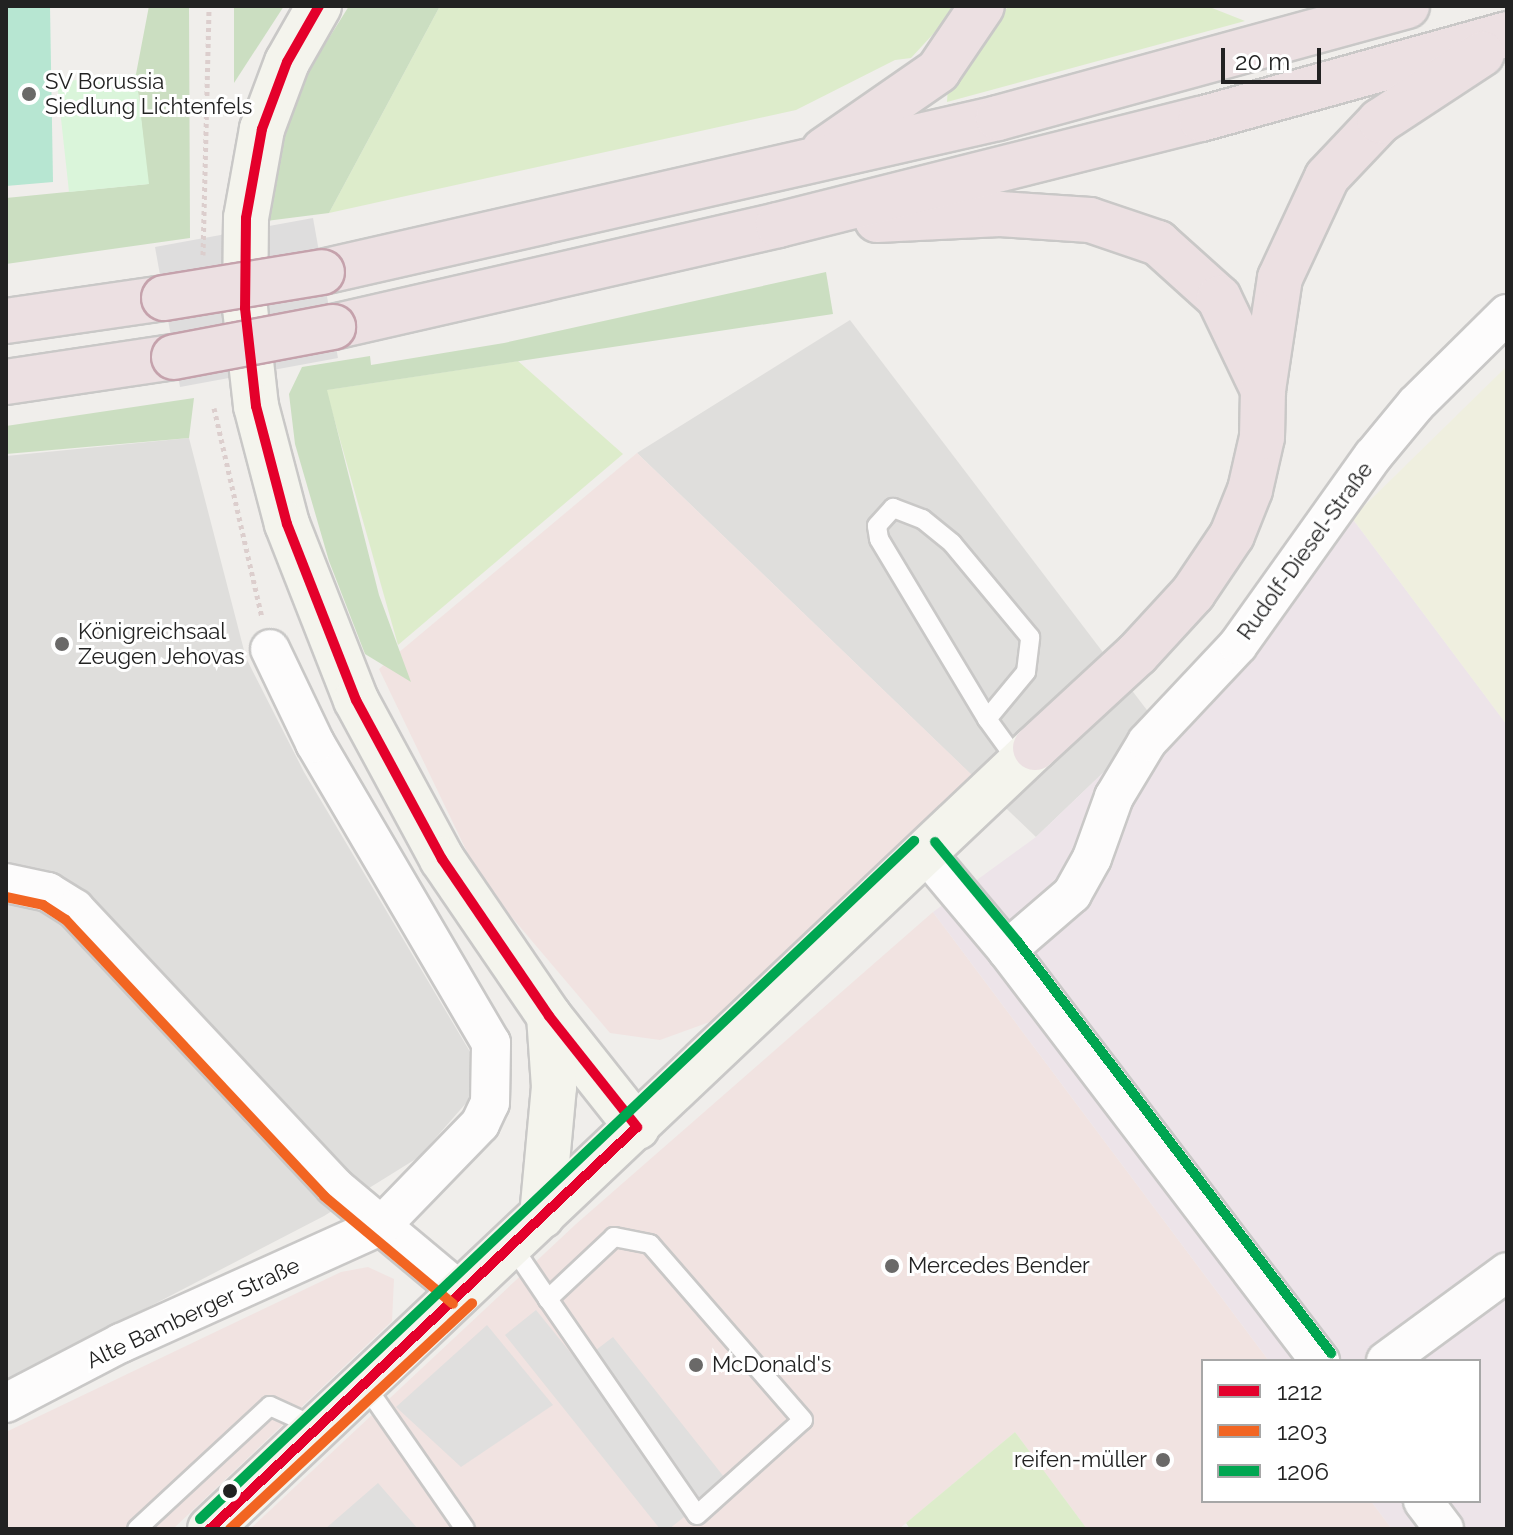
<!DOCTYPE html>
<meta charset="utf-8">
<style>
body{margin:0}
#map{position:relative;width:1513px;height:1535px;overflow:hidden;background:#f0eeeb;font-family:Raleway,sans-serif}
div>[style]{position:absolute}
[style*='--x']{left:calc(var(--x)*1px);top:calc(var(--y)*1px);width:calc(var(--w)*1px);rotate:calc(var(--a)*1deg)}
.residential>*{inset:0;background:#dfdedc}
.commercial>*{inset:0;background:#f1e3e1}
.industrial>*{inset:0;background:#ede4e9}
.farmland>*{inset:0;background:#efefdf}
.grass>*{inset:0;background:#ddeccb}
.forest>*{inset:0;background:#cbdec1}
.park>*{inset:0;background:#daf5da}
.pitch>*{inset:0;background:#b7e6d2}
.parking>*{inset:0;background:#e0dfde}
.pier>*{inset:0;background:#dedddd}
.path>*{height:5px;margin-top:-2.5px;transform-origin:0;background:repeating-linear-gradient(90deg,#dccecd 0 4px,transparent 0 8px)}
.roads{filter:drop-shadow(2px 0 #c9c8c7) drop-shadow(-2px 0 #c9c8c7) drop-shadow(0 2px #c9c8c7) drop-shadow(0 -2px #c9c8c7)}
.lane>*{height:18px;margin:-9px;padding:0 9px;transform-origin:9px;border-radius:9px;background:#fdfcfc}
.street>*{height:38px;margin:-19px;padding:0 19px;transform-origin:19px;border-radius:19px;background:#fdfcfc}
.secondary>*{height:44px;margin:-22px;padding:0 22px;transform-origin:22px;border-radius:22px;background:#f4f4ed}
.highway>*{height:44px;margin:-22px;padding:0 22px;transform-origin:22px;border-radius:22px;background:#ece0e2}
.bridges{filter:drop-shadow(2px 0 #c5a2ac) drop-shadow(-2px 0 #c5a2ac) drop-shadow(0 2px #c5a2ac) drop-shadow(0 -2px #c5a2ac)}
.highway-bridge>*{height:44px;margin:-22px;padding:0 22px;transform-origin:22px;border-radius:22px;background:#ece0e2}
.bus-1>*{height:10px;margin:-5px;padding:0 5px;transform-origin:5px;border-radius:5px;background:#e4002b}
.bus-2>*{height:10px;margin:-5px;padding:0 5px;transform-origin:5px;border-radius:5px;background:#f26522}
.bus-3>*{height:10px;margin:-5px;padding:0 5px;transform-origin:5px;border-radius:5px;background:#00a651}
.dots>*{width:22px;height:22px;translate:-50% -50%;box-sizing:border-box;border:4px solid #fff;border-radius:50%}
span{translate:-50% -50%;white-space:nowrap;text-align:center;line-height:1.15;-webkit-text-stroke:6px #fff;paint-order:stroke}
.poi-label{font-size:22px;color:#222}
.left{translate:0 -50%;text-align:left}
.right{translate:-100% -50%;text-align:right}
.street-label{font-size:22px;color:#222}
.frame{position:absolute;inset:0;border:8px solid #222;pointer-events:none}
.legend{position:absolute;left:1201px;top:1359px;width:280px;height:144px;box-sizing:border-box;background:#fff;border:2px solid #a7a7a7;margin:0;padding:10px 14px;list-style:none;font-size:24px;color:#222}
.legend li{display:flex;align-items:center;gap:16px;height:40px}
.legend b{width:40px;border:2px solid #a7a7a7}
.scale{position:absolute;left:1221px;top:48px;width:100px;height:36px;box-sizing:border-box;border:4px solid #222;border-top:0;padding-left:10px;font-size:24px;line-height:28px;white-space:nowrap;color:#222;-webkit-text-stroke:6px #fff;paint-order:stroke}
</style>
<div id="map">
<div class="residential">
<div style="clip-path:polygon(850px 320px,1156px 722px,1036px 837px,637px 453px)"></div>
<div style="clip-path:polygon(189px 438px,246px 658px,304px 772px,479px 1067px,467px 1102px,419px 1157px,324px 1216px,6px 1381px,6px 456px)"></div>
</div>
<div class="commercial">
<div style="clip-path:polygon(637px 453px,974px 777px,729px 1015px,660px 1040px,610px 1033px,481px 881px,379px 669px)"></div>
<div style="clip-path:polygon(933px 912px,1269px 1361px,1203px 1361px,1203px 1501px,1371px 1501px,1392px 1529px,1087px 1529px,1015px 1432px,899px 1529px,250px 1529px,576px 1224px)"></div>
<div style="clip-path:polygon(368px 1267px,394px 1279px,392px 1321px,173px 1529px,6px 1529px,6px 1432px,341px 1272px)"></div>
</div>
<div class="industrial">
<div style="clip-path:polygon(1352px 518px,1507px 725px,1507px 1529px,1392px 1529px,1371px 1501px,1479px 1501px,1479px 1361px,1269px 1361px,933px 912px,1036px 837px,1156px 722px)"></div>
</div>
<div class="farmland">
<div style="clip-path:polygon(1507px 366px,1507px 725px,1352px 518px)"></div>
</div>
<div class="grass">
<div style="clip-path:polygon(440px 6px,959px 6px,911px 58px,895px 60px,796px 110px,329px 213px)"></div>
<div style="clip-path:polygon(1008px 6px,1207px 6px,1245px 21px,947px 102px,948px 85px,979px 53px)"></div>
<div style="clip-path:polygon(518px 361px,623px 454px,398px 645px,326px 390px)"></div>
<div style="clip-path:polygon(1015px 1432px,1087px 1529px,910px 1529px,906px 1523px)"></div>
</div>
<div class="forest">
<div style="clip-path:polygon(149px 6px,189px 6px,190px 238px,6px 264px,6px 198px,148px 184px,136px 74px)"></div>
<div style="clip-path:polygon(234px 6px,284px 6px,234px 83px)"></div>
<div style="clip-path:polygon(349px 6px,440px 6px,329px 213px,266px 221px,280px 134px,302px 81px)"></div>
<div style="clip-path:polygon(826px 272px,833px 314px,327px 390px,379px 595px,411px 682px,365px 654px,329px 561px,295px 444px,289px 394px,302px 367px,370px 356px,371px 365px,504px 343px)"></div>
<div style="clip-path:polygon(194px 398px,189px 438px,6px 454px,6px 426px)"></div>
</div>
<div class="park">
<div style="clip-path:polygon(136px 74px,149px 184px,69px 192px,57px 82px)"></div>
</div>
<div class="pitch">
<div style="clip-path:polygon(6px 6px,50px 6px,53px 182px,6px 186px)"></div>
</div>
<div class="parking">
<div style="clip-path:polygon(536px 1310px,579px 1363px,613px 1337px,728px 1482px,669px 1529px,660px 1529px,505px 1335px)"></div>
<div style="clip-path:polygon(487px 1325px,553px 1405px,461px 1467px,396px 1407px)"></div>
<div style="clip-path:polygon(378px 1483px,418px 1529px,325px 1529px)"></div>
</div>
<div class="pier">
<div style="clip-path:polygon(313px 218px,338px 358px,180px 387px,155px 247px)"></div>
</div>
<div class="path">
<div style="--x:203;--y:255;--w:249;--a:-88.6"></div>
<div style="--x:214;--y:408;--w:214;--a:77.1"></div>
</div>
<div class="roads">
<div class="lane">
<div style="--x:987;--y:719;--w:61;--a:-50.3"></div>
<div style="--x:1026;--y:672;--w:35;--a:-83"></div>
<div style="--x:1030;--y:637;--w:122;--a:-129.7"></div>
<div style="--x:952;--y:543;--w:38;--a:-141"></div>
<div style="--x:922;--y:519;--w:31;--a:-159"></div>
<div style="--x:893;--y:508;--w:24;--a:132"></div>
<div style="--x:877;--y:526;--w:13;--a:81"></div>
<div style="--x:879;--y:539;--w:210;--a:59"></div>
<div style="--x:987;--y:719;--w:54;--a:54"></div>
<div style="--x:512;--y:1246;--w:64;--a:55.8"></div>
<div style="--x:548;--y:1299;--w:262;--a:55.4"></div>
<div style="--x:697;--y:1515;--w:142;--a:-41.9"></div>
<div style="--x:803;--y:1420;--w:233;--a:-131"></div>
<div style="--x:650;--y:1244;--w:37;--a:-169"></div>
<div style="--x:614;--y:1237;--w:91;--a:136.8"></div>
<div style="--x:365;--y:1385;--w:175;--a:55.2"></div>
<div style="--x:137;--y:1529;--w:181;--a:-42.8"></div>
<div style="--x:270;--y:1406;--w:51;--a:24.5"></div>
</div>
<div class="street">
<div style="--x:924;--y:851;--w:129;--a:50"></div>
<div style="--x:1007;--y:950;--w:517;--a:52.71"></div>
<div style="--x:6;--y:883;--w:43;--a:12.1"></div>
<div style="--x:48;--y:892;--w:32;--a:32"></div>
<div style="--x:75;--y:909;--w:379;--a:46.9"></div>
<div style="--x:334;--y:1186;--w:167;--a:39.9"></div>
<div style="--x:1007;--y:950;--w:86;--a:-40.7"></div>
<div style="--x:1072;--y:894;--w:41;--a:-60.9"></div>
<div style="--x:1092;--y:858;--w:65;--a:-70.2"></div>
<div style="--x:1114;--y:797;--w:64;--a:-59"></div>
<div style="--x:1147;--y:742;--w:133;--a:-46.8"></div>
<div style="--x:1238;--y:645;--w:232;--a:-54.5"></div>
<div style="--x:1373;--y:456;--w:67;--a:-50.4"></div>
<div style="--x:1416;--y:404;--w:128;--a:-44.7"></div>
<div style="--x:1386;--y:1361;--w:150;--a:-36.3"></div>
<div style="--x:6;--y:1403;--w:130;--a:-27.6"></div>
<div style="--x:121;--y:1343;--w:286;--a:-24.3"></div>
<div style="--x:382;--y:1225;--w:141;--a:-45.9"></div>
<div style="--x:480;--y:1124;--w:23;--a:-65"></div>
<div style="--x:490;--y:1103;--w:60;--a:-89"></div>
<div style="--x:491;--y:1043;--w:348;--a:-120.4"></div>
<div style="--x:315;--y:743;--w:104;--a:-115.6"></div>
<div style="--x:1423;--y:1501;--w:35;--a:53"></div>
</div>
<div class="secondary">
<div style="--x:319;--y:6;--w:64;--a:119.7"></div>
<div style="--x:287;--y:62;--w:72;--a:110.5"></div>
<div style="--x:262;--y:129;--w:90;--a:100.2"></div>
<div style="--x:246;--y:218;--w:90;--a:90.6"></div>
<div style="--x:245;--y:308;--w:99;--a:83.6"></div>
<div style="--x:256;--y:406;--w:122;--a:75.3"></div>
<div style="--x:287;--y:524;--w:189;--a:68.6"></div>
<div style="--x:356;--y:700;--w:181;--a:61.6"></div>
<div style="--x:442;--y:859;--w:190;--a:55.7"></div>
<div style="--x:549;--y:1016;--w:142;--a:51.6"></div>
<div style="--x:542;--y:1216;--w:130;--a:-84.7"></div>
<div style="--x:554;--y:1087;--w:71;--a:-94"></div>
<div style="--x:210;--y:1529;--w:1136;--a:-43.43"></div>
</div>
<div class="highway">
<div style="--x:824;--y:150;--w:139;--a:-34.7"></div>
<div style="--x:938;--y:71;--w:78;--a:-55.9"></div>
<div style="--x:877;--y:220;--w:123;--a:-2.8"></div>
<div style="--x:1000;--y:214;--w:90;--a:3.8"></div>
<div style="--x:1090;--y:220;--w:72;--a:18.7"></div>
<div style="--x:1158;--y:243;--w:82;--a:42"></div>
<div style="--x:1219;--y:298;--w:102;--a:64.4"></div>
<div style="--x:322;--y:272;--w:693;--a:-12.83"></div>
<div style="--x:998;--y:118;--w:424;--a:-15.3"></div>
<div style="--x:6;--y:321;--w:160;--a:-8.3"></div>
<div style="--x:333;--y:327;--w:457;--a:-12.9"></div>
<div style="--x:778;--y:225;--w:436;--a:-14.1"></div>
<div style="--x:1201;--y:119;--w:318;--a:-15.5"></div>
<div style="--x:6;--y:382;--w:170;--a:-8.5"></div>
<div style="--x:1035;--y:748;--w:139;--a:-42.7"></div>
<div style="--x:1137;--y:654;--w:83;--a:-47.4"></div>
<div style="--x:1193;--y:593;--w:70;--a:-56.1"></div>
<div style="--x:1232;--y:535;--w:48;--a:-68.2"></div>
<div style="--x:1250;--y:490;--w:54;--a:-77.2"></div>
<div style="--x:1262;--y:437;--w:47;--a:-88.8"></div>
<div style="--x:1263;--y:390;--w:113;--a:-81.4"></div>
<div style="--x:1280;--y:278;--w:111;--a:-65"></div>
<div style="--x:1327;--y:177;--w:77;--a:-46.6"></div>
<div style="--x:1380;--y:121;--w:122;--a:-33.3"></div>
</div>
</div>
<div class="bridges">
<div class="highway-bridge">
<div style="--x:164;--y:298;--w:160;--a:-9.3"></div>
<div style="--x:174;--y:357;--w:162;--a:-10.7"></div>
</div>
</div>
<div class="bus-1">
<div style="--x:319;--y:6;--w:64;--a:119.7"></div>
<div style="--x:287;--y:62;--w:72;--a:110.5"></div>
<div style="--x:262;--y:129;--w:90;--a:100.2"></div>
<div style="--x:246;--y:218;--w:90;--a:90.6"></div>
<div style="--x:245;--y:308;--w:99;--a:83.6"></div>
<div style="--x:256;--y:406;--w:122;--a:75.3"></div>
<div style="--x:287;--y:524;--w:189;--a:68.6"></div>
<div style="--x:356;--y:700;--w:181;--a:61.6"></div>
<div style="--x:442;--y:859;--w:190;--a:55.7"></div>
<div style="--x:549;--y:1016;--w:142;--a:51.6"></div>
<div style="--x:210;--y:1529;--w:586;--a:-43.27"></div>
</div>
<div class="bus-2">
<div style="--x:6;--y:897;--w:38;--a:12"></div>
<div style="--x:43;--y:905;--w:27;--a:33"></div>
<div style="--x:66;--y:920;--w:378;--a:46.9"></div>
<div style="--x:324;--y:1196;--w:168;--a:39.9"></div>
<div style="--x:230;--y:1529;--w:331;--a:-43"></div>
</div>
<div class="bus-3">
<div style="--x:935;--y:842;--w:130;--a:50.3"></div>
<div style="--x:1018;--y:942;--w:517;--a:52.71"></div>
<div style="--x:200;--y:1519;--w:985;--a:-43.52"></div>
</div>
<div class="dots">
<div style="left:29px;top:94px;background:#6a6968"></div>
<div style="left:62px;top:644px;background:#6a6968"></div>
<div style="left:892px;top:1266px;background:#6a6968"></div>
<div style="left:696px;top:1365px;background:#6a6968"></div>
<div style="left:1163px;top:1460px;background:#6a6968"></div>
<div style="left:230px;top:1491px;background:#222"></div>
</div>
<div class="poi-label">
<span class="left" style="left:45px;top:94px">SV Borussia<br>Siedlung Lichtenfels</span>
<span class="left" style="left:78px;top:644px">Königreichsaal<br>Zeugen Jehovas</span>
<span class="left" style="left:908px;top:1266px">Mercedes Bender</span>
<span class="left" style="left:712px;top:1365px">McDonald's</span>
<span class="right" style="left:1147px;top:1460px">reifen-müller</span>
</div>
<div class="street-label">
<span style="left:1305px;top:551px;rotate:-54deg">Rudolf-Diesel-Straße</span>
<span style="left:193px;top:1313px;rotate:-25deg">Alte Bamberger Straße</span>
</div>
<div class="frame"></div>
<ul class="legend">
<li><b style="height:10px;background:#e4002b"></b>1212</li>
<li><b style="height:10px;background:#f26522"></b>1203</li>
<li><b style="height:10px;background:#00a651"></b>1206</li>
</ul>
<div class="scale">20 m</div>
</div>
